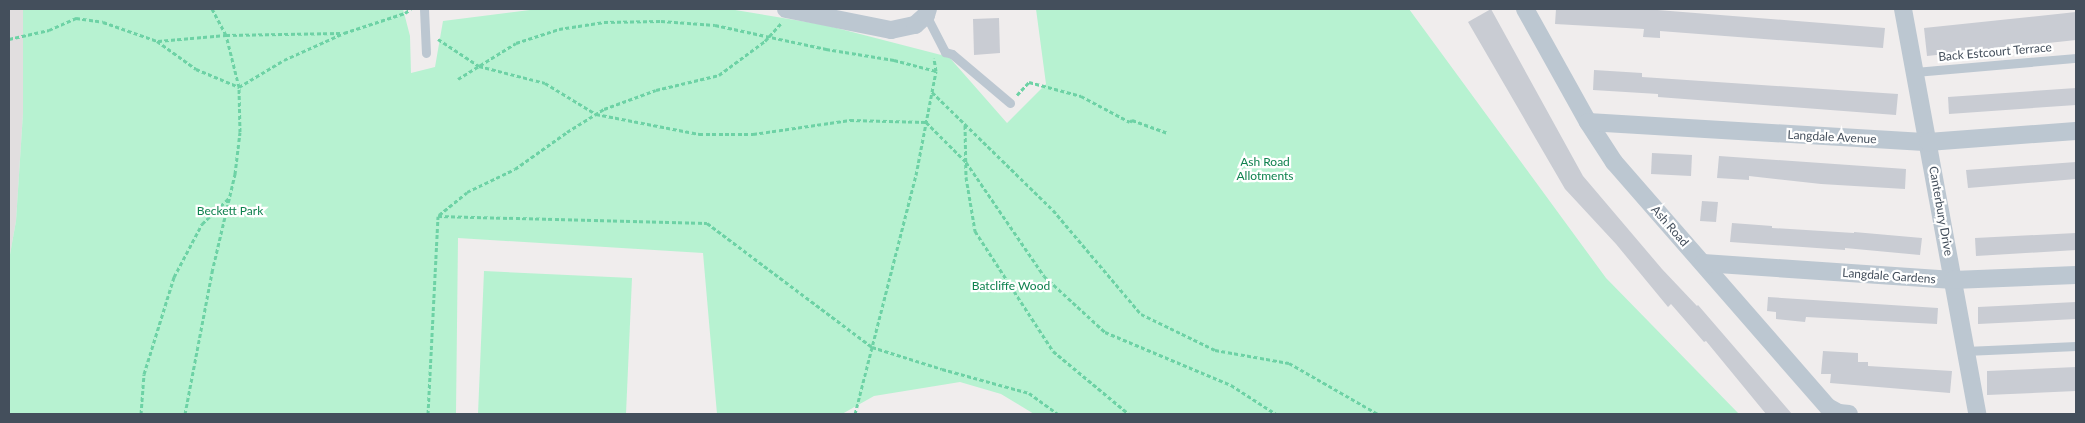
<!DOCTYPE html>
<style>
body{margin:0}
#map{position:relative;width:2085px;height:423px;overflow:hidden;background:#f0eded;font-family:Lato,sans-serif}
div>[style]{position:absolute}
[style*='--x']{left:calc(var(--x)*1px);top:calc(var(--y)*1px);width:calc(var(--w)*1px);rotate:calc(var(--a)*1deg)}
.education>*{inset:0;background:#e1dedf}
.green>*{inset:0;background:#b7f2d1}
.building>*{inset:0;background:#c9ccd3}
.path>*{height:3px;margin-top:-1.5px;transform-origin:0;background:repeating-linear-gradient(90deg,#6dd2a5 0 4px,transparent 0 6.5px)}
.service>*{height:9px;margin:-4.5px;padding:0 4.5px;transform-origin:4.5px;border-radius:4.5px;background:#bcc7d1}
.minor>*{height:18px;margin:-9px;padding:0 9px;transform-origin:9px;border-radius:9px;background:#bcc7d1}
span{translate:-50% -50%;white-space:nowrap;text-align:center;line-height:1.15;-webkit-text-stroke:4.5px #fff;paint-order:stroke}
.street-label{font-size:12px;color:#444f5c}
.park-label{font-size:12px;color:#10824f}
.frame{position:absolute;inset:0;border:10px solid #444f5c;pointer-events:none}
</style>
<div id="map">
<div class="education">
<div style="clip-path:polygon(9px 9px,23px 9px,23px 113px,16px 221px,9px 260px)"></div>
</div>
<div class="green">
<div style="clip-path:polygon(23px 9px,403px 9px,410px 36px,411px 73px,435px 67px,443px 21px,538px 9px,729px 9px,825px 25px,949px 57px,1007px 123px,1046px 84px,1036px 9px,1409px 9px,1606px 278px,1739px 414px,1034px 414px,1001px 394px,960px 382px,874px 396px,842px 414px,717px 414px,703px 253px,458px 238px,456px 414px,9px 414px,9px 260px,16px 221px,23px 113px)"></div>
<div style="clip-path:polygon(484px 271px,632px 278px,626px 414px,478px 414px)"></div>
</div>
<div class="building">
<div style="clip-path:polygon(1491px 9px,1583px 176px,1662px 269px,1697px 306px,1698px 305px,1792px 414px,1766px 414px,1706px 341px,1704px 342px,1671px 304px,1668px 307px,1616px 244px,1565px 189px,1468px 22px)"></div>
<div style="clip-path:polygon(1556px 9px,1645px 9px,1885px 28px,1883px 48px,1660px 31px,1660px 38px,1643px 37px,1644px 29px,1555px 24px)"></div>
<div style="clip-path:polygon(2076px 12px,2076px 40px,1927px 56px,1924px 28px)"></div>
<div style="clip-path:polygon(999px 18px,1000px 53px,974px 55px,973px 19px)"></div>
<div style="clip-path:polygon(1594px 70px,1642px 73px,1642px 77px,1898px 94px,1896px 115px,1658px 97px,1658px 94px,1593px 90px)"></div>
<div style="clip-path:polygon(2076px 88px,2076px 105px,1949px 114px,1948px 97px)"></div>
<div style="clip-path:polygon(1652px 153px,1692px 155px,1691px 176px,1651px 174px)"></div>
<div style="clip-path:polygon(1719px 156px,1906px 169px,1905px 189px,1821px 184px,1749px 176px,1749px 180px,1717px 178px)"></div>
<div style="clip-path:polygon(2076px 162px,2076px 179px,1968px 188px,1966px 170px)"></div>
<div style="clip-path:polygon(1702px 201px,1718px 202px,1716px 222px,1700px 221px)"></div>
<div style="clip-path:polygon(1732px 223px,1772px 226px,1772px 228px,1854px 233px,1854px 232px,1922px 238px,1920px 255px,1845px 248px,1845px 250px,1730px 242px)"></div>
<div style="clip-path:polygon(2076px 233px,2076px 250px,1976px 256px,1975px 238px)"></div>
<div style="clip-path:polygon(1768px 297px,1938px 308px,1937px 324px,1806px 317px,1805px 322px,1776px 319px,1776px 312px,1767px 311px)"></div>
<div style="clip-path:polygon(2076px 302px,2076px 319px,1978px 324px,1978px 307px)"></div>
<div style="clip-path:polygon(1823px 351px,1858px 353px,1858px 362px,1868px 362px,1868px 366px,1952px 371px,1950px 393px,1830px 383px,1831px 374px,1821px 374px)"></div>
<div style="clip-path:polygon(2076px 367px,2076px 391px,1987px 395px,1987px 371px)"></div>
</div>
<div class="path">
<div style="--x:9;--y:39;--w:41;--a:-12.7"></div>
<div style="--x:49;--y:30;--w:30;--a:-24"></div>
<div style="--x:76;--y:18;--w:27;--a:8"></div>
<div style="--x:103;--y:22;--w:57;--a:19.4"></div>
<div style="--x:157;--y:41;--w:48;--a:35.7"></div>
<div style="--x:196;--y:69;--w:47;--a:22.7"></div>
<div style="--x:239;--y:87;--w:52;--a:-31"></div>
<div style="--x:284;--y:60;--w:66;--a:-24.2"></div>
<div style="--x:344;--y:33;--w:64;--a:-18.2"></div>
<div style="--x:405;--y:13;--w:7;--a:-34"></div>
<div style="--x:438;--y:39;--w:49;--a:33.4"></div>
<div style="--x:479;--y:66;--w:68;--a:14.4"></div>
<div style="--x:545;--y:83;--w:60;--a:31.3"></div>
<div style="--x:596;--y:114;--w:105;--a:11"></div>
<div style="--x:699;--y:134;--w:54;--a:0"></div>
<div style="--x:753;--y:134;--w:98;--a:-8.2"></div>
<div style="--x:850;--y:120;--w:76;--a:1.5"></div>
<div style="--x:926;--y:122;--w:57;--a:45"></div>
<div style="--x:966;--y:162;--w:138;--a:55.6"></div>
<div style="--x:1044;--y:276;--w:83;--a:42.6"></div>
<div style="--x:1105;--y:332;--w:137;--a:22.8"></div>
<div style="--x:1231;--y:385;--w:54;--a:32.8"></div>
<div style="--x:158;--y:41;--w:68;--a:-5"></div>
<div style="--x:226;--y:35;--w:115;--a:-1"></div>
<div style="--x:458;--y:79;--w:68;--a:-31.8"></div>
<div style="--x:516;--y:43;--w:45;--a:-18"></div>
<div style="--x:559;--y:29;--w:46;--a:-8.8"></div>
<div style="--x:604;--y:22;--w:57;--a:-1"></div>
<div style="--x:661;--y:21;--w:54;--a:4.2"></div>
<div style="--x:715;--y:25;--w:114;--a:12.2"></div>
<div style="--x:826;--y:49;--w:69;--a:9.2"></div>
<div style="--x:894;--y:60;--w:43;--a:14.7"></div>
<div style="--x:932;--y:92;--w:169;--a:44.3"></div>
<div style="--x:1053;--y:210;--w:136;--a:49.8"></div>
<div style="--x:1141;--y:314;--w:82;--a:25.9"></div>
<div style="--x:1215;--y:350;--w:75;--a:10"></div>
<div style="--x:1289;--y:363;--w:103;--a:29.8"></div>
<div style="--x:1017;--y:95;--w:18;--a:-47"></div>
<div style="--x:1029;--y:82;--w:54;--a:15.1"></div>
<div style="--x:1081;--y:96;--w:55;--a:28"></div>
<div style="--x:1130;--y:122;--w:3;--a:-45"></div>
<div style="--x:1132;--y:120;--w:38;--a:20"></div>
<div style="--x:965;--y:125;--w:52;--a:88.9"></div>
<div style="--x:966;--y:177;--w:55;--a:80.5"></div>
<div style="--x:975;--y:231;--w:143;--a:57"></div>
<div style="--x:1053;--y:351;--w:99;--a:39.7"></div>
<div style="--x:439;--y:215;--w:36;--a:-39"></div>
<div style="--x:467;--y:192;--w:53;--a:-25.6"></div>
<div style="--x:515;--y:169;--w:64;--a:-35.4"></div>
<div style="--x:567;--y:132;--w:44;--a:-31.9"></div>
<div style="--x:604;--y:109;--w:55;--a:-20.1"></div>
<div style="--x:656;--y:90;--w:65;--a:-13.4"></div>
<div style="--x:719;--y:75;--w:57;--a:-36.5"></div>
<div style="--x:765;--y:41;--w:24;--a:-48"></div>
<div style="--x:141;--y:414;--w:40;--a:-85.7"></div>
<div style="--x:144;--y:374;--w:102;--a:-72.8"></div>
<div style="--x:174;--y:277;--w:60;--a:-62.2"></div>
<div style="--x:202;--y:224;--w:37;--a:-44"></div>
<div style="--x:185;--y:414;--w:145;--a:-79.2"></div>
<div style="--x:212;--y:272;--w:101;--a:-76.8"></div>
<div style="--x:235;--y:174;--w:42;--a:-83.2"></div>
<div style="--x:240;--y:132;--w:45;--a:-91.3"></div>
<div style="--x:239;--y:87;--w:54;--a:-104"></div>
<div style="--x:226;--y:35;--w:30;--a:-118"></div>
<div style="--x:428;--y:414;--w:198;--a:-87.1"></div>
<div style="--x:438;--y:216;--w:269;--a:1.5"></div>
<div style="--x:707;--y:223;--w:206;--a:36.9"></div>
<div style="--x:872;--y:347;--w:73;--a:17.4"></div>
<div style="--x:942;--y:369;--w:90;--a:15.4"></div>
<div style="--x:1029;--y:393;--w:36;--a:36"></div>
<div style="--x:855;--y:414;--w:247;--a:-75.7"></div>
<div style="--x:916;--y:175;--w:106;--a:-79.1"></div>
<div style="--x:936;--y:71;--w:13;--a:-99"></div>
</div>
<div class="service">
<div style="--x:424;--y:9;--w:44;--a:87.4"></div>
<div style="--x:926;--y:15;--w:42;--a:62.8"></div>
<div style="--x:945;--y:52;--w:7;--a:16"></div>
<div style="--x:952;--y:54;--w:76;--a:40.2"></div>
<div style="--x:1915;--y:72;--w:162;--a:-5"></div>
<div style="--x:1965;--y:351;--w:111;--a:-2.6"></div>
</div>
<div class="minor">
<div style="--x:786;--y:9;--w:107;--a:11.3"></div>
<div style="--x:891;--y:30;--w:25;--a:-12"></div>
<div style="--x:915;--y:25;--w:15;--a:-42"></div>
<div style="--x:926;--y:15;--w:6;--a:-72"></div>
<div style="--x:1525;--y:9;--w:129;--a:60.9"></div>
<div style="--x:1588;--y:122;--w:48;--a:57"></div>
<div style="--x:1614;--y:162;--w:325;--a:48.9"></div>
<div style="--x:1828;--y:407;--w:13;--a:29"></div>
<div style="--x:1839;--y:413;--w:10;--a:6"></div>
<div style="--x:1903;--y:9;--w:412;--a:79.6"></div>
<div style="--x:1588;--y:122;--w:341;--a:3.4"></div>
<div style="--x:1928;--y:142;--w:148;--a:-4.3"></div>
<div style="--x:1703;--y:263;--w:251;--a:3.9"></div>
<div style="--x:1953;--y:280;--w:123;--a:-2.3"></div>
</div>
<div class="street-label">
<span style="left:1995px;top:52px;rotate:-5deg">Back Estcourt Terrace</span>
<span style="left:1832px;top:137px;rotate:3deg">Langdale Avenue</span>
<span style="left:1941px;top:211px;rotate:80deg">Canterbury Drive</span>
<span style="left:1670px;top:226px;rotate:49deg">Ash Road</span>
<span style="left:1889px;top:276px;rotate:4deg">Langdale Gardens</span>
</div>
<div class="park-label">
<span style="left:1265px;top:169px">Ash Road<br>Allotments</span>
<span style="left:230px;top:211px">Beckett Park</span>
<span style="left:1011px;top:286px">Batcliffe Wood</span>
</div>
<div class="frame"></div>
</div>
